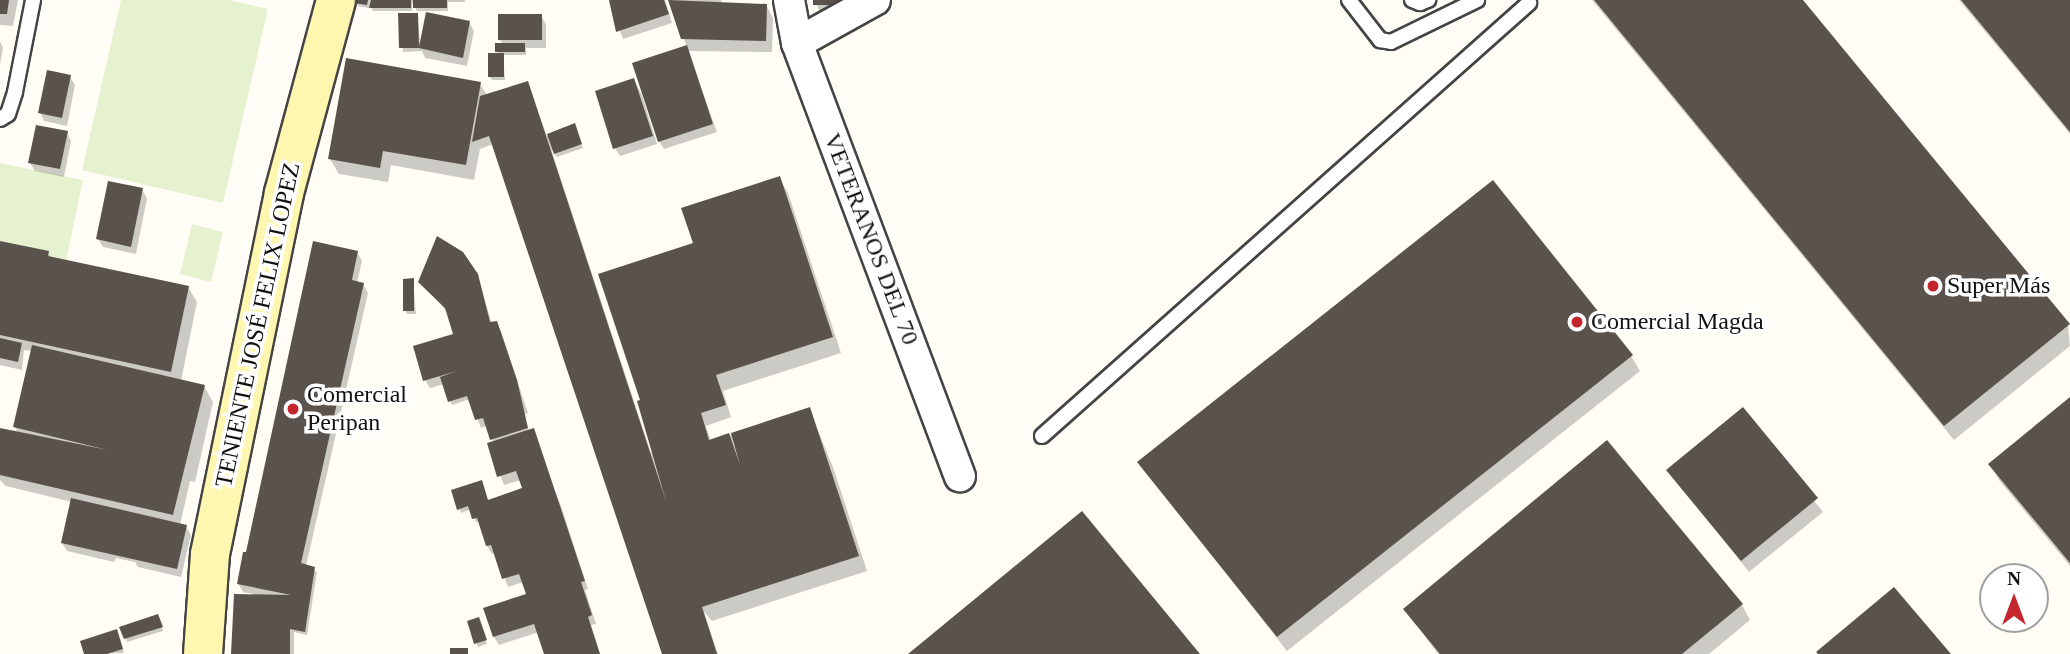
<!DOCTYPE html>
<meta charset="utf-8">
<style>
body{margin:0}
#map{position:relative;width:2070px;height:654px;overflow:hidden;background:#fffdf5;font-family:"Times New Roman",serif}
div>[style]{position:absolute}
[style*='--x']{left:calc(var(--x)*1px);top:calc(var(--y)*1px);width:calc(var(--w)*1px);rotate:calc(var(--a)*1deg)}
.pitch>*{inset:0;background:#e6f2cf}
.shadow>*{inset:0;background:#0003}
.building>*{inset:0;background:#5a524d}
.roads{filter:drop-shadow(2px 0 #444) drop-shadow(-2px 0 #444) drop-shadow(0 2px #444) drop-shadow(0 -2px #444)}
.lane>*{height:14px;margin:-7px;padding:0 7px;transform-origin:7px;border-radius:7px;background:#fff}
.street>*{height:30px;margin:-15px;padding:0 15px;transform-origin:15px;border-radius:15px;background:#fff}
.secondary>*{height:38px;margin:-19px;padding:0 19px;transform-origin:19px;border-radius:19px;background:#fff6b0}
.dots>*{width:19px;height:19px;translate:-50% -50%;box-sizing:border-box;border:4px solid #fff;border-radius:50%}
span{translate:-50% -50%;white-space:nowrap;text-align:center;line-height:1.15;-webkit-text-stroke:7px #fff;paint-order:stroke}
.street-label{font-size:24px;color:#111}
.poi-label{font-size:24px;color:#111}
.left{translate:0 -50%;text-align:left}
.north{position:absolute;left:1979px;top:563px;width:70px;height:70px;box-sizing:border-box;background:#fff;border:2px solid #a0a0a0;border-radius:50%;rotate:0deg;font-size:19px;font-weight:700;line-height:28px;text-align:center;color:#111}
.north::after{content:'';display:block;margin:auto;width:24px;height:32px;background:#c4262e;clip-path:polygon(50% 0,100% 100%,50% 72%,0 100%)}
</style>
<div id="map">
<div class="pitch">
<div style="clip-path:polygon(121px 0,230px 0,268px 9px,223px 203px,82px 170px)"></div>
<div style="clip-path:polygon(0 163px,83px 180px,65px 266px,0 253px)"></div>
<div style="clip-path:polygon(192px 224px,223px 232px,211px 282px,180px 274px)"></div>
</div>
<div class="shadow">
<div style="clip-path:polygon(0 0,18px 0,13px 26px,0 25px)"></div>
<div style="clip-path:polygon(356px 0,465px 0,465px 2px,448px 2px,448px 11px,417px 11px,412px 3px,412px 11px,373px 11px,370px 5px,369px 8px,358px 6px)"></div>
<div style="clip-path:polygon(614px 0,665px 0,672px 23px,623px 39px,609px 2px)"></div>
<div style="clip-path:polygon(670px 0,721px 0,722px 4px,766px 5px,773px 18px,772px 52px,688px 51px,717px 132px,664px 149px,659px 141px,687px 47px)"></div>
<div style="clip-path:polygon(815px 0,855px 0,855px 13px,820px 13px)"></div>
<div style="clip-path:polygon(1592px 0,1801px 0,2068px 325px,2070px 346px,1954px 440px)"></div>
<div style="clip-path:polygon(1959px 0,2070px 0,2070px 134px)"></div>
<div style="clip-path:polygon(417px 14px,420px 43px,469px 22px,474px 31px,467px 66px,425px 58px,422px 51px,403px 52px,400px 15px)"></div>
<div style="clip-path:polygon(541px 16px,546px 24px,546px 48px,526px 48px,526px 55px,503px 55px,505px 80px,492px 80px,490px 77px,499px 55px,497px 51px,503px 44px,500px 40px)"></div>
<div style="clip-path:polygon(0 42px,3px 48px,0 64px)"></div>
<div style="clip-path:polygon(70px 77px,75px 85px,67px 126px,44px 121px,40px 112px)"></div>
<div style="clip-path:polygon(634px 80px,642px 95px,657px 144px,620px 156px,615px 148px)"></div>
<div style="clip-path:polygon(527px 83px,547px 136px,574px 126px,583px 148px,557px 157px,551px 149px,651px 453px,655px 452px,642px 402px,695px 244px,779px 178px,788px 193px,841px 353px,723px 391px,731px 417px,706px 426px,711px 441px,809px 409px,833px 467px,867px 571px,712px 621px,704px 612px,718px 654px,664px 654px,493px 144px,480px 149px,474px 180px,391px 165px,388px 182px,339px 174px,330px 159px,480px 84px,487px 95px)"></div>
<div style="clip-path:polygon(67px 133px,71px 141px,64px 177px,35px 171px,30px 163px)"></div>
<div style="clip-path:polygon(142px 190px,147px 198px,136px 254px,103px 247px,98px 239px)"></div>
<div style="clip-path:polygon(0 243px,48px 253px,52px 259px,188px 287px,197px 302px,181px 381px,204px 386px,213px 402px,195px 482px,190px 481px,180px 525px,186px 527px,191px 535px,181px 577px,138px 567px,135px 562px,116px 558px,114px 562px,67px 551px,62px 543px,72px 502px,6px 486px,0 480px,0 429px,17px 431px,15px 427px,33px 351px,24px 350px,22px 370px,0 365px)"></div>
<div style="clip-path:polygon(357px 252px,362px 261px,357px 283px,363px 284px,368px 293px,306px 566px,317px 572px,307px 635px,294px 632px,294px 654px,233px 654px,253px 594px,243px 592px,238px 583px)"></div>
<div style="clip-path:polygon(477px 275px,492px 324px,496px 323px,501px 331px,528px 413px,523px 415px,529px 432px,560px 503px,588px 589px,585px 590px,596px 624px,591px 625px,600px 654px,545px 654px,539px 632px,499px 645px,494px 637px,486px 609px,528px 596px,523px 582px,508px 587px,495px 553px,492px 554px,487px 546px,480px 521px,476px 522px,471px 509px,461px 513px,453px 491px,488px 502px,524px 489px,521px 480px,504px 485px,489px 444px,494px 443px,487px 426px,481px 428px,470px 399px,452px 405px,444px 384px,430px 388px,425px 380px,456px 335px,448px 313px,420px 281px)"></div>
<div style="clip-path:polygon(413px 280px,416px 314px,407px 314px,405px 310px)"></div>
<div style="clip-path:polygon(1631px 356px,1640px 371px,1287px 651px,1139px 462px)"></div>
<div style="clip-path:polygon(2070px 399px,2070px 566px,1999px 480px,1990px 464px)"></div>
<div style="clip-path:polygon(1742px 410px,1823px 512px,1749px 572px,1668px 470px)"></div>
<div style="clip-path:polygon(1742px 605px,1750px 620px,1709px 654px,1438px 654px,1405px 609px)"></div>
<div style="clip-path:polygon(160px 620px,163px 631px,127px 642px,121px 628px)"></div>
<div style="clip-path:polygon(480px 623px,487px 644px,478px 647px,476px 643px)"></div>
<div style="clip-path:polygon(118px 635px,124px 653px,86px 654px)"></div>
</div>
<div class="building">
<div style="clip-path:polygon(0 0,9px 0,7px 14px,0 14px)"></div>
<div style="clip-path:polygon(355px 0,368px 0,367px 5px,354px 3px)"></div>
<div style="clip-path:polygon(371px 0,411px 0,411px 8px,369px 8px)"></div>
<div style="clip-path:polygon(413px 0,447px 0,447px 8px,413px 8px)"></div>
<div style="clip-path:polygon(609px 0,664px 0,669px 14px,616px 32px)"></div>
<div style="clip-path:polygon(668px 0,767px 4px,766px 41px,681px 39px)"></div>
<div style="clip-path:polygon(813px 0,851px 0,851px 5px,813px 5px)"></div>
<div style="clip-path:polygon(1594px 0,1803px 0,2070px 324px,1944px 426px)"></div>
<div style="clip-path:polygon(1961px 0,2070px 0,2070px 132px)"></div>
<div style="clip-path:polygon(426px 12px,470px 21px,463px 58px,419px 48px,399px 48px,398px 13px,418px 13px,419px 47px)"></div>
<div style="clip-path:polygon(498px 14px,542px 14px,542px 40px,498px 40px)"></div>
<div style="clip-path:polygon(495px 43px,525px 43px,525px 52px,495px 52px)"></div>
<div style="clip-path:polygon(687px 45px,713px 124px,658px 142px,632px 63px)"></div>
<div style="clip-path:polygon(488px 53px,504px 53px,504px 77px,488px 77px)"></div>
<div style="clip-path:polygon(346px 58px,481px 82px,466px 165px,383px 151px,380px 168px,328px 159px)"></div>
<div style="clip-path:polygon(47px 70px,71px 75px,62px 118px,38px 113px)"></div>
<div style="clip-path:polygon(634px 78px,653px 136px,613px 149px,595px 91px)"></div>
<div style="clip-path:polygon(528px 81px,666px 501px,637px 401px,640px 400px,598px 274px,693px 243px,681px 208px,780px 176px,796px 224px,833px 337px,716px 375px,726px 405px,701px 413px,709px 440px,729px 433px,740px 465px,731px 433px,810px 407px,859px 556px,702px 607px,717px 654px,662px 654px,489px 136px,472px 142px,480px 96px)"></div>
<div style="clip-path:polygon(575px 123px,582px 144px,554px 154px,547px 134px)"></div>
<div style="clip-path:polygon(36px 125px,68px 131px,60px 169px,28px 163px)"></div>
<div style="clip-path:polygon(1493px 180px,1633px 355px,1277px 637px,1137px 462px)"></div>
<div style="clip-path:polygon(108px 181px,143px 188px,131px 247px,96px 239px)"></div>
<div style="clip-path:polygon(437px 236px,463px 252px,478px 274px,490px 322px,497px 321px,517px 380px,528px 428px,490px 440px,483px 418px,475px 420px,467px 396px,448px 402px,440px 377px,457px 371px,423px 381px,413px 346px,453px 334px,445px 308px,418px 282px)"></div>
<div style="clip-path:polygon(0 241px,49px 251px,48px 256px,189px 286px,171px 372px,0 335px)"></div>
<div style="clip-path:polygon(313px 241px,358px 251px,352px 280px,364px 283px,301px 563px,315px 567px,305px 632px,290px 629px,290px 654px,231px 654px,234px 594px,291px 595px,237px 584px,243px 552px,246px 552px)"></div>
<div style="clip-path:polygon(414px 278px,414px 311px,403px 311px,403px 279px)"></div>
<div style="clip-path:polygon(0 338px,22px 343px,18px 362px,0 358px)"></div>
<div style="clip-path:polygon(32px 345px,205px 385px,173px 515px,0 475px,0 428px,108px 450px,13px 427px)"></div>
<div style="clip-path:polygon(2070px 397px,2070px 563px,1988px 464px)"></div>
<div style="clip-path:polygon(1743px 407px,1818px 498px,1741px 561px,1666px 470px)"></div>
<div style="clip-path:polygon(534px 428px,585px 581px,581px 582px,592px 615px,588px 617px,600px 654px,544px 654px,534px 624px,493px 637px,483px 608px,526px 594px,519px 574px,502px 579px,491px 545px,486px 546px,477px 518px,472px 519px,468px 506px,457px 510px,451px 490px,482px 480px,488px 500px,522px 488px,516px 471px,497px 477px,487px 443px)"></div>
<div style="clip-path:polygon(1607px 440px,1743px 604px,1682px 654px,1440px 654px,1403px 609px)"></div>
<div style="clip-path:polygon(71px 498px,187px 525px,177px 569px,61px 543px)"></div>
<div style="clip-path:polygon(1082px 511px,1200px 654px,908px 654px)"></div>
<div style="clip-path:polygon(1894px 587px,1951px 654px,1818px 654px,1816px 652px)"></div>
<div style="clip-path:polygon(158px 614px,163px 627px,124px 639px,119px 627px)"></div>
<div style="clip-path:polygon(479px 617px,487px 640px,474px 644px,467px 621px)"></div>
<div style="clip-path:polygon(117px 629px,123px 649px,107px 654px,84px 654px,80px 641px)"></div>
<div style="clip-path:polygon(450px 648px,468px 648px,468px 654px,450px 654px)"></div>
</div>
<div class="roads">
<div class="lane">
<div style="--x:1349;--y:0;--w:51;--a:52.2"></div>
<div style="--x:1380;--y:40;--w:11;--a:10"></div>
<div style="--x:1391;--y:42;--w:96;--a:-26"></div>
<div style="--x:1412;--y:0;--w:9;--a:21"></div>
<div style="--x:1420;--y:3;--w:9;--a:-21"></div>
<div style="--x:0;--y:119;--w:9;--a:-32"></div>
<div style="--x:8;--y:114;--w:23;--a:-72"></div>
<div style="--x:15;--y:92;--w:94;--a:-78.9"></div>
<div style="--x:1042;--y:436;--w:652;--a:-41.64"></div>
</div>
<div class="street">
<div style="--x:789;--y:0;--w:44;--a:79.5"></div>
<div style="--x:797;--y:43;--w:463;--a:69.4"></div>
<div style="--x:797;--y:43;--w:89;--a:-28.9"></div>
</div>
<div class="secondary">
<div style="--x:203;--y:654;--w:100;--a:-86"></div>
<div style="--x:210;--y:554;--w:369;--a:-78.4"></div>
<div style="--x:284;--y:193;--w:200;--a:-74.9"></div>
</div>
</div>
<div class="dots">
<div style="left:1933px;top:286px;background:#c4262e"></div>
<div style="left:1577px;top:322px;background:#c4262e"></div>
<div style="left:293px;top:409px;background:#c4262e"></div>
</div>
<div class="street-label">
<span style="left:871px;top:239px;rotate:69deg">VETERANOS DEL 70</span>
<span style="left:258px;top:325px;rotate:-78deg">TENIENTE JOSÉ FELIX LOPEZ</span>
</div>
<div class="poi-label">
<span class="left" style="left:1947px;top:286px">Super Más</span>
<span class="left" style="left:1591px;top:322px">Comercial Magda</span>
<span class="left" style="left:307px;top:409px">Comercial<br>Peripan</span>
</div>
<div class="north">N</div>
</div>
